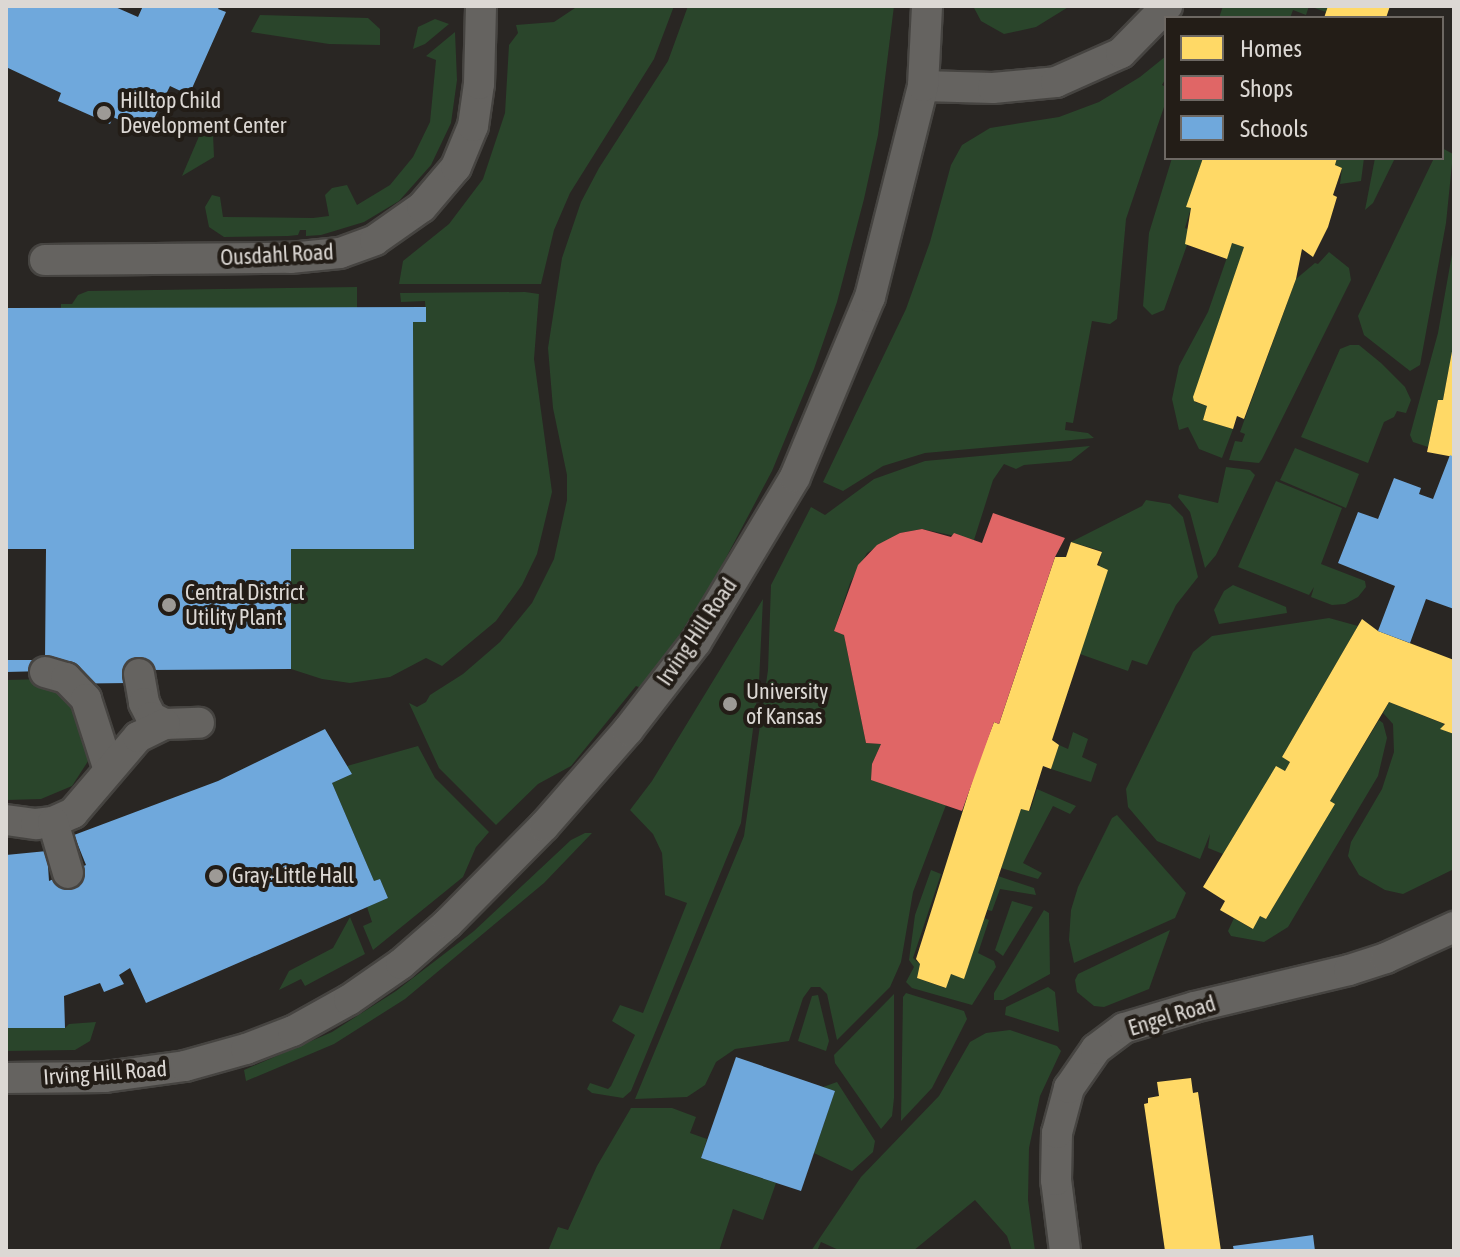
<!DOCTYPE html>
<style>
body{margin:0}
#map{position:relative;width:1460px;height:1257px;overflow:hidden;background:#292623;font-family:"Asap Condensed",sans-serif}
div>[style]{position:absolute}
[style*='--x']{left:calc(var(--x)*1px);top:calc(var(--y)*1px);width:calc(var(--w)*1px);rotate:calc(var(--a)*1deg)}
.green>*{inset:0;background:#2a452b}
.homes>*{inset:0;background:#ffd966}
.shops>*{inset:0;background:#e06666}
.schools>*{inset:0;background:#6fa8dc}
.roads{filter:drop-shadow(2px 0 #464441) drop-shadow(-2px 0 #464441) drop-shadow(0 2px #464441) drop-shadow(0 -2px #464441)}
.street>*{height:30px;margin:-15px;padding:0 15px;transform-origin:15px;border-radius:15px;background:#656360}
.dots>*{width:22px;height:22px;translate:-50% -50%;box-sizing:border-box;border:4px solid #231d17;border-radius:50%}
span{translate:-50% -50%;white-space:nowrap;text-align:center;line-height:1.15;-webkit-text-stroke:8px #231d17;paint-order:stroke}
.poi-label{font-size:22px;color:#dcd8d4}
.left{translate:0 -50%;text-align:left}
.street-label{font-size:22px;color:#dcd8d4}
.frame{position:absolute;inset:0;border:8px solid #dcd8d4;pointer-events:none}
.legend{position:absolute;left:1164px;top:16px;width:280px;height:144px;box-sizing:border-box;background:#231d17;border:2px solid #6d6863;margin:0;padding:10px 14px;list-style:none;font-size:24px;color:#dcd8d4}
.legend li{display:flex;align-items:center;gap:16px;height:40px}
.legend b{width:40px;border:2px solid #6d6863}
</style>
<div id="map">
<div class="green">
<div style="clip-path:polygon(578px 6px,674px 6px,654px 59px,570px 193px,554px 230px,541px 284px,399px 284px,403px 261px,449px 224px,483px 179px,505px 113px,509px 45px,518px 33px,516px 25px,554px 22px)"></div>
<div style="clip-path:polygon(688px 6px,894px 6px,878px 135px,864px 199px,837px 302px,814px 369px,772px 471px,711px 586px,644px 689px,636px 686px,571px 766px,538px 784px,496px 825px,439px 768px,409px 703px,417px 707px,426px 702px,430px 695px,463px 674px,500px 642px,532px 603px,554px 559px,567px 500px,567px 475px,553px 408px,548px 348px,562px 258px,581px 202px,599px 168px,668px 61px)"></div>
<div style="clip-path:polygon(973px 6px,1070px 6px,1036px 27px,1004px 34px,981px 21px)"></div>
<div style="clip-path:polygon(1223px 6px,1328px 6px,1326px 12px,1309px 6px,1306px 15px,1293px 10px,1290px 18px,1219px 18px)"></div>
<div style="clip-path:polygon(260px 15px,368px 18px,380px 29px,380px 45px,329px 44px,251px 32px)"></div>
<div style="clip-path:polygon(435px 19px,449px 24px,425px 44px,413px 49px,418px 27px)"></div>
<div style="clip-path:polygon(455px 32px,457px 80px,451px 123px,431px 165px,399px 201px,364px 222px,321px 235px,306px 236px,306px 230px,300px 230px,298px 235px,288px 236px,224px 237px,209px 227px,205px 207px,212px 195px,220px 197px,223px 217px,313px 218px,329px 216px,325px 195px,332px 188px,347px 185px,357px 205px,390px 185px,413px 157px,430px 122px,436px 60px,426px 56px)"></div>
<div style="clip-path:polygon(1166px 56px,1166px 78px,1162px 85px,1166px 87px,1166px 101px,1126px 219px,1117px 319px,1110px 324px,1092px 321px,1073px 423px,1066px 422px,1065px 430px,1088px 433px,1094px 438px,925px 453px,883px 466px,843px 491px,823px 482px,906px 309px,930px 242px,951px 165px,962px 145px,990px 128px,1059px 117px,1099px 102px,1140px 77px)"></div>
<div style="clip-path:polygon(200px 134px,213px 134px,214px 157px,182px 176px)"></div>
<div style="clip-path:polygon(1442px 148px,1453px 154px,1446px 223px,1420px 365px,1410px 371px,1364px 335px,1358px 316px,1434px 158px,1442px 158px)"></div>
<div style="clip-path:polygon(1172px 158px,1203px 158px,1187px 207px,1191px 208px,1185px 228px,1190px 230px,1187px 245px,1164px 310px,1152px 315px,1143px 306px,1149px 233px)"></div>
<div style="clip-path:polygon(1337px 158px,1364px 158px,1361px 181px,1340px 184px,1342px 168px,1335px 165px)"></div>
<div style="clip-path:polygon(1375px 158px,1395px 158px,1373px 203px,1365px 210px)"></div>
<div style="clip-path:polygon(1232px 243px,1244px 247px,1195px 402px,1207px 406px,1203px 420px,1233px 429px,1222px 458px,1199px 449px,1188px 427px,1179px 430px,1172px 399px,1179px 366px,1208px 312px)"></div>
<div style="clip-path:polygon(1454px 243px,1454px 342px,1443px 400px,1438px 400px,1428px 447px,1413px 442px,1410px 435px,1438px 333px)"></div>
<div style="clip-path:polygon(1329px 252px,1349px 268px,1351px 280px,1262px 459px,1259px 463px,1229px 460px,1235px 441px,1242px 442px,1245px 434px,1240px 432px,1296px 279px,1315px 263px,1318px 264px)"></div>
<div style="clip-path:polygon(357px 287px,357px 308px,61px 308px,61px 304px,72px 304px,78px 295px,88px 291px)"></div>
<div style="clip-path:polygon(525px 292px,539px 294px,534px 359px,552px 492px,537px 554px,522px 585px,496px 621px,442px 666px,426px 658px,390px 677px,350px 683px,322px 679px,291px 669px,291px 549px,414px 549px,413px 322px,426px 321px,425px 301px,401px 302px,400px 293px)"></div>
<div style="clip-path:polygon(1350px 345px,1359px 345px,1381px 363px,1405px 387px,1411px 400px,1406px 413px,1397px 411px,1394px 417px,1384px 422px,1368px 463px,1301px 437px,1340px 349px)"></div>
<div style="clip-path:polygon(1090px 446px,1071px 461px,1024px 465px,1016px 469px,1004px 464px,993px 480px,974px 540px,922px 529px,900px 533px,867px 553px,850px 583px,834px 631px,844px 635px,866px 743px,881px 744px,872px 764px,946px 805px,913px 892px,901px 962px,890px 987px,837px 1040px,827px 994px,820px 987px,811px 987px,803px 998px,789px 1041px,735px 1049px,716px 1062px,705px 1085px,687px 1097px,635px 1099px,744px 836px,768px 670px,771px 585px,811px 507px,825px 515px,874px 479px,925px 461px)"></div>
<div style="clip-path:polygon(1295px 448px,1359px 474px,1346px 508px,1280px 480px)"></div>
<div style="clip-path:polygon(1226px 467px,1250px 470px,1255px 475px,1216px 555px,1205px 568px,1190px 512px,1178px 497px,1179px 494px,1218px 503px)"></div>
<div style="clip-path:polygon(1276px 481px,1342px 508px,1321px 564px,1365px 581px,1366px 587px,1358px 597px,1345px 604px,1332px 605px,1311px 597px,1314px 587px,1309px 595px,1238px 567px)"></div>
<div style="clip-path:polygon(1146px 500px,1170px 504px,1183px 517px,1198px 577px,1176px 605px,1147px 665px,1132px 660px,1128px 671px,1080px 654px,1102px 551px,1071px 542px,1142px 506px)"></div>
<div style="clip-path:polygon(1233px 585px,1286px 607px,1287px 613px,1219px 624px,1214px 610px,1224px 591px)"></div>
<div style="clip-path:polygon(763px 599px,759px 682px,741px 823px,631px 1091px,623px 1098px,592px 1093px,587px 1089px,590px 1083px,608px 1089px,611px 1086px,635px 1035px,612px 1021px,620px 1005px,643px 1013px,687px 903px,665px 895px,662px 853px,653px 834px,630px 810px,652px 781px)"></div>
<div style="clip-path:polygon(1329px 618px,1358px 626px,1282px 757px,1290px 762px,1285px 771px,1276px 767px,1223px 854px,1208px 848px,1210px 834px,1200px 859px,1157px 841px,1128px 807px,1126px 789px,1193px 652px,1212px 636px)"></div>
<div style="clip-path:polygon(45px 679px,65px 684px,92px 755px,72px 786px,41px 799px,6px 800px,6px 680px)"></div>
<div style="clip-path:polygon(1389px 702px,1444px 724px,1441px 729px,1454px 734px,1454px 869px,1403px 894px,1385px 890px,1359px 875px,1348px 856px,1351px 842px,1382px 789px,1394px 752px,1393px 724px,1383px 713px)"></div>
<div style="clip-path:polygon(1379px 720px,1383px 723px,1387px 738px,1378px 776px,1288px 927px,1264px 942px,1231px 936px,1228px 931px,1234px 918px,1252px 929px,1260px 916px,1266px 919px,1334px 804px,1330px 801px)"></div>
<div style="clip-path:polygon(1073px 732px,1088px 739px,1082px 757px,1097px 764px,1091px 782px,1051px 769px,1059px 745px,1068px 749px)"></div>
<div style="clip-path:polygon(418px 746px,435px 778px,489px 832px,476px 847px,463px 877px,373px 950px,363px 926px,372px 922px,367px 907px,388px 898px,380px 879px,374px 881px,332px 783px,352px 774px,347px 766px)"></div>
<div style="clip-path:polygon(1037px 789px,1076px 806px,1070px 814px,1053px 806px,1023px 863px,1042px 873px,1038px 879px,1001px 868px,1021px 809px,1030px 811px)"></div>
<div style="clip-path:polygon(1117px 815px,1186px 893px,1175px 918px,1074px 963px,1069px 940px,1071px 910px,1078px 887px,1112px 818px)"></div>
<div style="clip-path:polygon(585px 833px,592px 833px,544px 883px,405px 999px,334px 1044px,246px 1081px,244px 1070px,332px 1032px,396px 991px,474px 931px,571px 840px)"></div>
<div style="clip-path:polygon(931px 870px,941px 874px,913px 958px,920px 964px,917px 978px,945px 988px,951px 974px,964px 978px,984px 918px,989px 920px,978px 953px,994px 961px,996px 967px,972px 1005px,912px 988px,906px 982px,914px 967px,909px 960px,915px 915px)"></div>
<div style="clip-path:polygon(998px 876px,1034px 888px,1036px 895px,1000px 889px,992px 911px,987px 910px)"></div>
<div style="clip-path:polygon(1012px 901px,1033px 907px,1003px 956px,995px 950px)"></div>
<div style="clip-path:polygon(1044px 910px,1049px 913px,1050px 974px,1003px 1000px,994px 1000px,994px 993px)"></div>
<div style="clip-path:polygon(350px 917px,365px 954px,305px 986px,301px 979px,279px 990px,289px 971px,333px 948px)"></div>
<div style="clip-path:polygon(1170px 930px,1149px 989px,1104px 1007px,1094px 1006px,1077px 992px,1075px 980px,1078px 974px)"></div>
<div style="clip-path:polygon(1048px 987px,1055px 992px,1059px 1032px,1005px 1015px,1006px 1007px)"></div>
<div style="clip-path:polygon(906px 993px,964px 1011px,967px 1019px,932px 1088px,901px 1121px,903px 997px)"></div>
<div style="clip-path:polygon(894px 994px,894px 1098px,892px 1116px,881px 1129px,835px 1063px,834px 1055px)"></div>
<div style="clip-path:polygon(818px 995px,829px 1041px,826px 1051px,798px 1041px,812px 996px)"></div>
<div style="clip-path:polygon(96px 1022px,90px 1041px,75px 1050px,6px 1051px,6px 1028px,65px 1028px,69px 1024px)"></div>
<div style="clip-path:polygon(1010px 1030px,1057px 1046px,1061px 1051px,1040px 1096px,1029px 1148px,1028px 1200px,1035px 1251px,1012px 1251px,1007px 1236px,975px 1200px,913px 1251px,841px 1251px,821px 1242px,817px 1251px,811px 1251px,861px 1177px,939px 1096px,970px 1042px,986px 1033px)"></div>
<div style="clip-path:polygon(837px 1082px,875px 1141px,873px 1152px,852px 1171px,814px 1153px,835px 1091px,823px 1087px)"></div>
<div style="clip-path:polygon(631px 1108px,672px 1108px,696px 1117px,690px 1133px,707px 1139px,701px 1158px,776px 1183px,763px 1220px,733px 1209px,719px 1251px,548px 1251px,558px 1227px,568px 1230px,597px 1166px)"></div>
</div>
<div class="homes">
<div style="clip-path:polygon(1328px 6px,1390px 6px,1386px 18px,1324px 18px)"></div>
<div style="clip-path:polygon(1203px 158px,1337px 158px,1335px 165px,1342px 168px,1333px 195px,1337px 197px,1328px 227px,1313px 257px,1302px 249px,1296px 279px,1244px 419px,1237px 416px,1233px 429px,1203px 420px,1207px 406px,1194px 401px,1193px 397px,1244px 247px,1232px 243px,1227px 259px,1185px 244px,1191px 208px,1186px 207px)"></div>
<div style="clip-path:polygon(1453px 346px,1454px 346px,1454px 457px,1427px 452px,1438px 400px,1443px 400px)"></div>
<div style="clip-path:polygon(1071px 542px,1102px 552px,1097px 565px,1108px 570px,1052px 740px,1059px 745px,1051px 769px,1043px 766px,1029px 811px,1021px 809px,964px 979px,951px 974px,946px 988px,917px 978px,920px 964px,916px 959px,977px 766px,994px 722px,999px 724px,1055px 557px,1066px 557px)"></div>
<div style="clip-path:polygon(1362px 619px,1378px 631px,1454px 660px,1454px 734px,1440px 729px,1445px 724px,1389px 702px,1330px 801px,1335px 804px,1266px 919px,1260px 916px,1253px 929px,1220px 910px,1225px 901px,1203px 887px,1276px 766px,1285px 771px,1290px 762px,1282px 757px)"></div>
<div style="clip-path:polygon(1191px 1078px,1193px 1093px,1198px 1092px,1221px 1251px,1165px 1251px,1144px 1104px,1148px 1103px,1148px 1098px,1159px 1096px,1157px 1082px)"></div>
</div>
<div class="shops">
<div style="clip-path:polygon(993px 513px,1065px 538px,1055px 557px,999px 724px,994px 722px,962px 811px,871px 780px,872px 764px,881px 744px,866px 743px,844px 635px,834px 631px,858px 565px,877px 545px,900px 533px,922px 529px,951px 537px,954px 533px,982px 543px)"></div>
</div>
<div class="schools">
<div style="clip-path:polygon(6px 6px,113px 6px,138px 17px,143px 6px,220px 6px,218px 9px,226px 12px,189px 95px,170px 86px,147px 133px,113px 117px,110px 124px,58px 101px,61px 93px,6px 67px)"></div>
<div style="clip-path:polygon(426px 307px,426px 322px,413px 322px,414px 549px,291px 549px,291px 669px,149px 670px,129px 683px,45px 684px,45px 671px,6px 672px,6px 660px,45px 660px,46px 549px,6px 549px,6px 308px)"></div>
<div style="clip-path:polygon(1450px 455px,1454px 457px,1454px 609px,1426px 599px,1410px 643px,1378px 631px,1395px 586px,1338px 563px,1358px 512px,1378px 519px,1394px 478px,1421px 488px,1419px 494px,1433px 499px)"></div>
<div style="clip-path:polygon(325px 729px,352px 774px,332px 783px,374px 881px,380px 879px,388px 898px,146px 1003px,130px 968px,119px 975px,124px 984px,104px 992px,100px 983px,64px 996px,65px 1028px,6px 1028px,6px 855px,47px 851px,49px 881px,86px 865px,74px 835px,218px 781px)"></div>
<div style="clip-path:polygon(736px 1057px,835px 1091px,801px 1191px,701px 1158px)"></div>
<div style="clip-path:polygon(1313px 1235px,1315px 1251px,1234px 1251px,1233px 1246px)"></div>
</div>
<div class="roads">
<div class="street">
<div style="--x:923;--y:86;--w:70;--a:1.6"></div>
<div style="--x:993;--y:88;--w:63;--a:-5.4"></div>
<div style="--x:1056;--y:82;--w:71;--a:-24"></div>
<div style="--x:1121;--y:53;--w:66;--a:-45.6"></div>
<div style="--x:45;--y:260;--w:245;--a:-0.5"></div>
<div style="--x:290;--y:258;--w:50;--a:-5.7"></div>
<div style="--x:340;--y:253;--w:37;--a:-20"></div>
<div style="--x:375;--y:240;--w:57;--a:-35.1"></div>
<div style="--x:422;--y:207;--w:52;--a:-49.6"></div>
<div style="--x:456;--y:167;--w:44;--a:-67.5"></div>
<div style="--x:473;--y:126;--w:42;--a:-81.9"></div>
<div style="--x:479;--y:84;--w:78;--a:-88.5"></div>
<div style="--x:45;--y:672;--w:22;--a:16"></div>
<div style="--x:66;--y:678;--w:29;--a:46"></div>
<div style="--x:86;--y:699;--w:71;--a:72.1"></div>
<div style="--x:139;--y:674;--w:29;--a:80"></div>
<div style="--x:144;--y:703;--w:16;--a:63"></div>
<div style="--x:151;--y:717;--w:16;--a:27"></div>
<div style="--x:165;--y:724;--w:34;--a:-2"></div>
<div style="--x:6;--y:820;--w:30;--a:8"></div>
<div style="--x:36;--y:824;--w:17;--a:-7"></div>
<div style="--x:53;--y:822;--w:22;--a:-24"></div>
<div style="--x:73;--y:813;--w:100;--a:-49.5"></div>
<div style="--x:138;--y:737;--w:30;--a:-26"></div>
<div style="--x:53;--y:822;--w:53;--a:73.6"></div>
<div style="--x:6;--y:1078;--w:99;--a:-0.6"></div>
<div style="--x:105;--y:1077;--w:81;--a:-7.8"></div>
<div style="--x:185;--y:1066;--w:63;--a:-15.6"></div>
<div style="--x:246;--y:1049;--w:50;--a:-21"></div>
<div style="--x:293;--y:1031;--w:64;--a:-29"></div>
<div style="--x:349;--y:1000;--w:63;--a:-34.7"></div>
<div style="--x:401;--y:964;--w:62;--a:-41.1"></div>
<div style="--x:448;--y:923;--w:136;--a:-45.3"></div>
<div style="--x:544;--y:826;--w:128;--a:-48.8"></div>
<div style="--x:628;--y:730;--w:111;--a:-52.3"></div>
<div style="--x:696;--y:642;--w:192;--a:-59"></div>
<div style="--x:795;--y:477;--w:195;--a:-67.4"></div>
<div style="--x:870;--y:297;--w:218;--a:-75.9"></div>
<div style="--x:923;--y:86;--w:80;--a:-87.1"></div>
<div style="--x:1065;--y:1251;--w:72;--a:-97.2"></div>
<div style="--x:1056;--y:1180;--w:47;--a:-88.8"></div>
<div style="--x:1057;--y:1133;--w:47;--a:-75.1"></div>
<div style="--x:1069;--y:1088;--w:47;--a:-55.3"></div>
<div style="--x:1096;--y:1049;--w:35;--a:-37"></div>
<div style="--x:1124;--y:1028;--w:73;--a:-16.7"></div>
<div style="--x:1194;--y:1007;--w:159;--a:-13.4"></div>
<div style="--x:1349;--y:970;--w:39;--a:-18"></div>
<div style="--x:1386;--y:958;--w:75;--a:-24.5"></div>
</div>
</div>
<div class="dots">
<div style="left:104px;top:113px;background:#9d9a96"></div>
<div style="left:169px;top:605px;background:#9d9a96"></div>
<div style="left:730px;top:704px;background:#9d9a96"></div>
<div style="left:216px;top:876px;background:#9d9a96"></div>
</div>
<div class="poi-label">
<span class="left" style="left:120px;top:113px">Hilltop Child<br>Development Center</span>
<span class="left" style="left:185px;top:605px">Central District<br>Utility Plant</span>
<span class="left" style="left:746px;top:704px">University<br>of Kansas</span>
<span class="left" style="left:232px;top:876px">Gray-Little Hall</span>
</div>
<div class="street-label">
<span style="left:277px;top:255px;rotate:-3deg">Ousdahl Road</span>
<span style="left:697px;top:632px;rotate:-56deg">Irving Hill Road</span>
<span style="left:1172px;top:1016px;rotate:-17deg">Engel Road</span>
<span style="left:105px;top:1073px;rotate:-4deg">Irving Hill Road</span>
</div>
<div class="frame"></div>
<ul class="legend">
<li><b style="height:22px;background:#ffd966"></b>Homes</li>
<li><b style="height:22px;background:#e06666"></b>Shops</li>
<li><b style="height:22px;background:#6fa8dc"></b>Schools</li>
</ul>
</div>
